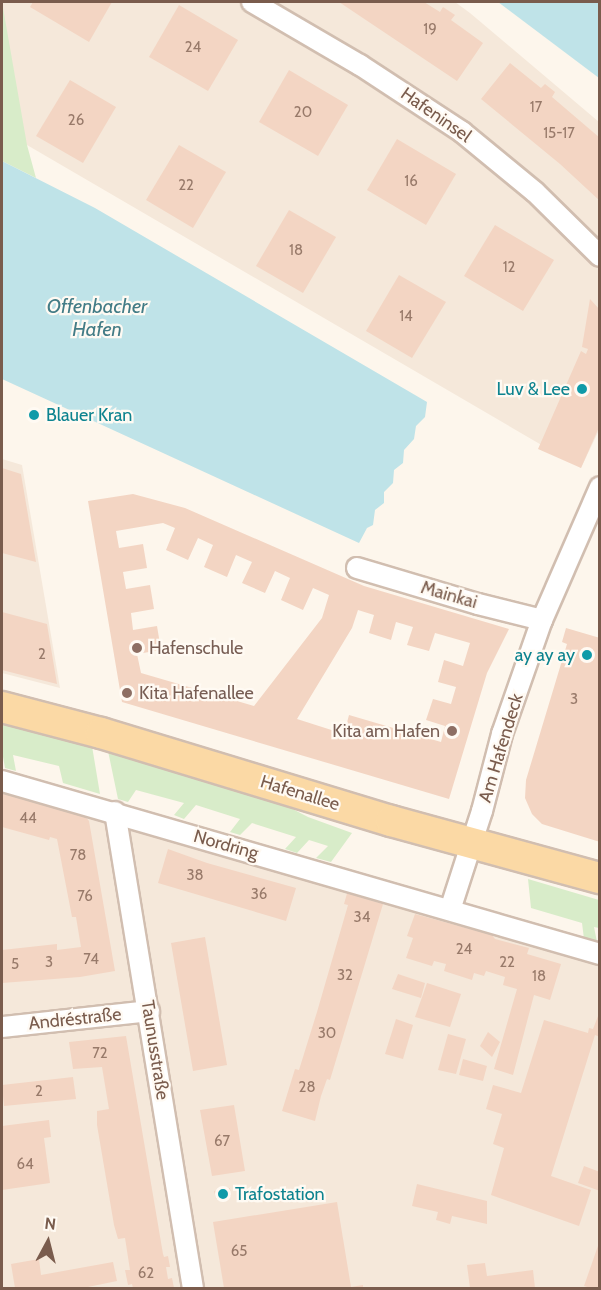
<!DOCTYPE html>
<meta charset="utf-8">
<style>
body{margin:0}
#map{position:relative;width:601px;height:1290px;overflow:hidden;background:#fdf6ec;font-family:Cabin,sans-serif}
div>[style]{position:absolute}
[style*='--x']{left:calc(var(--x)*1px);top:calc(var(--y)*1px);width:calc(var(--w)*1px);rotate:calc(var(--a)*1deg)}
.residential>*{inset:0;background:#f5e8da}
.green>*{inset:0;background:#d8ecc9}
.water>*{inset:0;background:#bfe3e8}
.building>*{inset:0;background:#f3d5c3}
.roads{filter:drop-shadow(2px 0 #d1beb0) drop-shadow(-2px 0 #d1beb0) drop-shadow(0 2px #d1beb0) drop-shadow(0 -2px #d1beb0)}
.street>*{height:20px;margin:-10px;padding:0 10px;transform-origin:10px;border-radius:10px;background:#fff}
.primary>*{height:30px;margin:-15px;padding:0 15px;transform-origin:15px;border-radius:15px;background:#fbd9a5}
.dots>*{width:16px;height:16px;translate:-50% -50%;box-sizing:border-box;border:3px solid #fffaf3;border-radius:50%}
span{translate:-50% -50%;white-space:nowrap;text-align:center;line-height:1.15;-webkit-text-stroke:4.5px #fffaf3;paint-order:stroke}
.number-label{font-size:15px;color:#987a6a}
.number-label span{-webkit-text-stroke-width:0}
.street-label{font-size:18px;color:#7a5c4d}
.culture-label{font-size:18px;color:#0d838f}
.right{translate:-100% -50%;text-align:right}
.left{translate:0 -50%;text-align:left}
.education-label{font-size:18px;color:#785e54}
.water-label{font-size:20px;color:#437c86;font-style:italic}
.frame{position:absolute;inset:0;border:3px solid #7a5c4d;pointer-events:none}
.north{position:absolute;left:18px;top:1212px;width:60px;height:60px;-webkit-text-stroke:4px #fffaf3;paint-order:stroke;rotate:7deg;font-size:16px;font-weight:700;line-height:24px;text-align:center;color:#7a5c4d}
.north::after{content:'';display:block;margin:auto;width:21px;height:27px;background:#7a5c4d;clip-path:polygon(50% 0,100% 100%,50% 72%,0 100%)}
</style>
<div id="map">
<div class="residential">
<div style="clip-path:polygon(2px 2px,455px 2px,470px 13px,599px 122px,600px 428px,581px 468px,27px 145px,2px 136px)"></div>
<div style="clip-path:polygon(2px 459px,22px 465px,60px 688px,2px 673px)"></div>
<div style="clip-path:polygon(2px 795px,346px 888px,599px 965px,599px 1288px,2px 1288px)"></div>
</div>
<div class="green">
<div style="clip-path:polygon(2px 2px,27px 145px,36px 178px,2px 161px)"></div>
<div style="clip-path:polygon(2px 722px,92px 746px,100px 794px,63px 783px,59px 766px,13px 755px,16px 771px,5px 768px,2px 751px)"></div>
<div style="clip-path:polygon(108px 751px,277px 801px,308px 817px,352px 833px,331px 862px,316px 858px,328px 846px,309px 840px,297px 853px,285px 849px,296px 837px,252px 823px,240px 835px,230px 832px,240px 819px,196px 805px,184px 819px,174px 815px,184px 803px,136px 790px,128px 802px,118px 799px)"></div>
<div style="clip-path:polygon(528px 879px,599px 900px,599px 928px,594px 927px,597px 942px,584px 939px,582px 923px,531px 908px)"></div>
</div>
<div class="water">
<div style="clip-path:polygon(498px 2px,599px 2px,599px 78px)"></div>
<div style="clip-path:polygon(2px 161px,95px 208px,427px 402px,425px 417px,416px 426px,414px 439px,404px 450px,403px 463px,394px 470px,393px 483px,384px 492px,384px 503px,375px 510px,373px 525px,367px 528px,359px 543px,2px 379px)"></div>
</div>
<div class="building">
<div style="clip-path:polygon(33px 2px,112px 2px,89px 42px,30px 7px)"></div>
<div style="clip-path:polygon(339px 2px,424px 2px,440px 12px,443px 7px,455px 15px,451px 20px,483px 43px,457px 81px)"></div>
<div style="clip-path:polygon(179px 5px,238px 40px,208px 91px,149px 57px)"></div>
<div style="clip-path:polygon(510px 63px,541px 88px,545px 84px,555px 92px,552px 97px,600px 138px,600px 201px,560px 164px,481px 99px)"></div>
<div style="clip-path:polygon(289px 70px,348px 105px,318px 156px,259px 122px)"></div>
<div style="clip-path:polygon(70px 80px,116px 107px,83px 163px,36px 136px)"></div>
<div style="clip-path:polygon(397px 139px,456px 174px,426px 225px,367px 190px)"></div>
<div style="clip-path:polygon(179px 145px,226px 172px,193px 228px,146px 200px)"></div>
<div style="clip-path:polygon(289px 210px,336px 237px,303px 293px,256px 266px)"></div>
<div style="clip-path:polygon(495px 225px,554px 260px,523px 311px,464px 276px)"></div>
<div style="clip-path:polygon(399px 275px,446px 302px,412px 358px,366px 331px)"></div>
<div style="clip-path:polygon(590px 299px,600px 310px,600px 425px,581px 468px,538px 449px,581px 351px,586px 354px,588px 349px,582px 347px)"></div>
<div style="clip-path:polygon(2px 468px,21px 474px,36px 562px,2px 553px)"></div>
<div style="clip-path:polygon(evenodd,133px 494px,185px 508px,364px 586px,509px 629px,487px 673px,449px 799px,122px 702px,88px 501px,133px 494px,163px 523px,175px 528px,166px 550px,188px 560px,198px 538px,213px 545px,204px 567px,227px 577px,236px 555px,252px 562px,242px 583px,265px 593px,275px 571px,290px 578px,281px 600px,303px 610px,313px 588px,329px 595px,322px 618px,254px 706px,141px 673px,137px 654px,161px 650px,157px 626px,133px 630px,131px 613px,154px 609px,150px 585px,126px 589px,123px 572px,147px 568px,143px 544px,119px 548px,116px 531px,163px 523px,133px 494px,358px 610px,374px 615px,369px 633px,391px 640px,396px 622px,413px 627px,407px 645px,429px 651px,435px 633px,470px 643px,463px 666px,444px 660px,438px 682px,456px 687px,451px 704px,433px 699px,426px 720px,445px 726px,441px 742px,349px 715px,344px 734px,297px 719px,352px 628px,358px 610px)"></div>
<div style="clip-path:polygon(2px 612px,47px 624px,57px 684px,2px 670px)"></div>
<div style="clip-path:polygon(566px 628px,600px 638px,600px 842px,542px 824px,532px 814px,525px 798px,526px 780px,567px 644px,562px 642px)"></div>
<div style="clip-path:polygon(2px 793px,84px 815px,89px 821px,115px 971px,80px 977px,2px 983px,2px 950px,57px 944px,57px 950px,81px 947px,76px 917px,72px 917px,57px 839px,50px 837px,49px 840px,2px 827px)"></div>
<div style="clip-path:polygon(168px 849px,207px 863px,296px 888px,286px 921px,158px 883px)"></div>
<div style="clip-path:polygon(348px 890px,361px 893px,360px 897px,383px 904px,330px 1080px,327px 1079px,321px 1096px,315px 1121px,282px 1111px,295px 1069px,299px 1070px,317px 1012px,348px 905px,344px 904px)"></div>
<div style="clip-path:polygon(415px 914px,492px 935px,495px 939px,529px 948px,527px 954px,561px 964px,550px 1000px,534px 995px,513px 1075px,494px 1069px,517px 989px,503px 985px,505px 977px,486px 971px,484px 976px,474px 973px,472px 980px,444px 971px,446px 964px,434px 961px,432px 966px,406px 958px,413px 938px,407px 936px)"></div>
<div style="clip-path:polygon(205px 937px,227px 1065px,193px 1071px,171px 943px)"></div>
<div style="clip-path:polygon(398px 974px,425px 983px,421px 998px,392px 989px)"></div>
<div style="clip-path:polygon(427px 983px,461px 994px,450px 1027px,415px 1017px)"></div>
<div style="clip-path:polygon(600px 1011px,600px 1037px,595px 1035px,551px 1176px,591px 1190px,579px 1226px,491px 1195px,504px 1148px,493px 1144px,502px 1114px,486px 1109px,493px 1085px,521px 1093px,544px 1020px,588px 1033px,589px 1028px,593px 1029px)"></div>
<div style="clip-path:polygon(396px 1019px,413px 1025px,403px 1059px,385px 1054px)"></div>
<div style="clip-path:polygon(488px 1032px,500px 1042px,492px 1057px,480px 1046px)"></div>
<div style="clip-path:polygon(448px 1034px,466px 1039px,456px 1074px,438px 1070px)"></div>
<div style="clip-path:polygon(126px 1036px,163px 1254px,164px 1257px,168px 1256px,170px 1267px,166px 1267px,168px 1279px,172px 1278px,174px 1288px,133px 1288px,132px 1284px,128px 1285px,125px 1270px,130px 1270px,125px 1238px,118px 1239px,114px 1225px,97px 1125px,97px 1111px,109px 1109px,102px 1067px,73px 1069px,69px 1042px)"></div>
<div style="clip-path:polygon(463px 1059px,487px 1066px,483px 1081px,459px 1075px)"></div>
<div style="clip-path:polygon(73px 1077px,76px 1099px,4px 1106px,2px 1085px)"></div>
<div style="clip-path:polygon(234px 1105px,245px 1171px,212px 1176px,200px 1110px)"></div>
<div style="clip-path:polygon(49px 1120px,51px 1137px,44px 1138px,50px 1183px,2px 1190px,2px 1126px)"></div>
<div style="clip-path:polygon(584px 1166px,600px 1172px,600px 1191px,578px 1183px)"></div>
<div style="clip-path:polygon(417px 1184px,487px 1201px,487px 1224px,452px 1216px,450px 1224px,436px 1220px,438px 1212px,412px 1206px)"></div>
<div style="clip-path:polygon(230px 1188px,231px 1196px,216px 1199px,214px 1191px)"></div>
<div style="clip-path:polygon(337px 1202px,351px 1287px,363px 1285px,363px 1288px,224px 1288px,213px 1222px)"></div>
<div style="clip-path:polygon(599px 1243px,600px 1288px,590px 1288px,584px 1286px)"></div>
<div style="clip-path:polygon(39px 1259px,41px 1275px,113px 1262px,117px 1281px,83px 1288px,15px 1288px,11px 1264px)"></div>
<div style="clip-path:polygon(485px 1263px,487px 1276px,533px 1270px,535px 1288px,470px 1288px,467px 1265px)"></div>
</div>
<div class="roads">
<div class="street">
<div style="--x:252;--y:2;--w:125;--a:30.3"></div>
<div style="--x:360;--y:65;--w:122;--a:33.3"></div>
<div style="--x:462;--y:132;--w:94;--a:39.4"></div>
<div style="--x:535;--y:192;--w:91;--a:44.6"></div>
<div style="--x:357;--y:568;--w:126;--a:16.6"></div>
<div style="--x:478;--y:604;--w:66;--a:14"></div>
<div style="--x:2;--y:781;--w:623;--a:16.14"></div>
<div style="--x:115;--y:812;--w:482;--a:80.7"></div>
<div style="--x:450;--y:910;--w:104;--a:-72.1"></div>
<div style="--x:482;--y:811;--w:80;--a:-75.4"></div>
<div style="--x:502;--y:734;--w:121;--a:-70.7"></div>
<div style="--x:542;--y:620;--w:145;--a:-66.4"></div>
<div style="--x:2;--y:1027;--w:148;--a:-6.2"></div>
</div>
<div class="primary">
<div style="--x:2;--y:707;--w:102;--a:14.7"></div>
<div style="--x:101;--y:733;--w:303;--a:16.9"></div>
<div style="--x:391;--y:821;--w:217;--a:15.3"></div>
</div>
</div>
<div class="dots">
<div style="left:582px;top:389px;background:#0f9aa8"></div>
<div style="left:34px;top:415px;background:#0f9aa8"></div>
<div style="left:137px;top:648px;background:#8d6e63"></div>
<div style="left:587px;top:655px;background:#0f9aa8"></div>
<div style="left:127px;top:693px;background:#8d6e63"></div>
<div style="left:452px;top:731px;background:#8d6e63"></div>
<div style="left:223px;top:1194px;background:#0f9aa8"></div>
</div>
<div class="number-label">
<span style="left:430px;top:30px">19</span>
<span style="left:193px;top:48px">24</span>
<span style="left:536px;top:108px">17</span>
<span style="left:303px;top:113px">20</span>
<span style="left:76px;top:121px">26</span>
<span style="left:559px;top:134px">15-17</span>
<span style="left:411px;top:182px">16</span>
<span style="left:186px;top:186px">22</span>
<span style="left:296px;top:251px">18</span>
<span style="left:509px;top:268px">12</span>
<span style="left:406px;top:317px">14</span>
<span style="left:42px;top:655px">2</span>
<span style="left:574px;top:700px">3</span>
<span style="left:28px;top:819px">44</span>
<span style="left:78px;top:856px">78</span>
<span style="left:195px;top:876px">38</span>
<span style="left:259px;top:895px">36</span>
<span style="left:85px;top:897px">76</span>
<span style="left:362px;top:918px">34</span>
<span style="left:464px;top:950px">24</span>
<span style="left:91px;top:960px">74</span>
<span style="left:49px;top:963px">3</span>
<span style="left:507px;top:963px">22</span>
<span style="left:15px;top:965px">5</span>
<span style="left:345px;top:976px">32</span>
<span style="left:539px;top:977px">18</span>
<span style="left:327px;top:1034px">30</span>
<span style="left:100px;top:1054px">72</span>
<span style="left:307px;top:1088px">28</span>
<span style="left:39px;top:1092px">2</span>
<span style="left:222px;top:1142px">67</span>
<span style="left:25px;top:1165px">64</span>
<span style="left:239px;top:1252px">65</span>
<span style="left:146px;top:1274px">62</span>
</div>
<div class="street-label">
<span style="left:436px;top:115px;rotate:35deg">Hafeninsel</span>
<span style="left:449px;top:595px;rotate:16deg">Mainkai</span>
<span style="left:501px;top:748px;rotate:-73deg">Am Hafendeck</span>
<span style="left:300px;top:793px;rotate:17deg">Hafenallee</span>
<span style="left:226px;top:845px;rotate:16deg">Nordring</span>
<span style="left:75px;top:1019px;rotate:-6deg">Andréstraße</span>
<span style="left:155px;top:1050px;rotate:81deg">Taunusstraße</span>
</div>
<div class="culture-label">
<span class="right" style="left:570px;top:389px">Luv &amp; Lee</span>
<span class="left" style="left:46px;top:415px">Blauer Kran</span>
<span class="right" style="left:575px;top:655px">ay ay ay</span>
<span class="left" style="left:235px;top:1194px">Trafostation</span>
</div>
<div class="education-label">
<span class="left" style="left:149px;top:648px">Hafenschule</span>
<span class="left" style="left:139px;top:693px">Kita Hafenallee</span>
<span class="right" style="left:440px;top:731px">Kita am Hafen</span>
</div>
<div class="water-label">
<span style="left:97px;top:318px">Offenbacher<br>Hafen</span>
</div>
<div class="frame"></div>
<div class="north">N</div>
</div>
